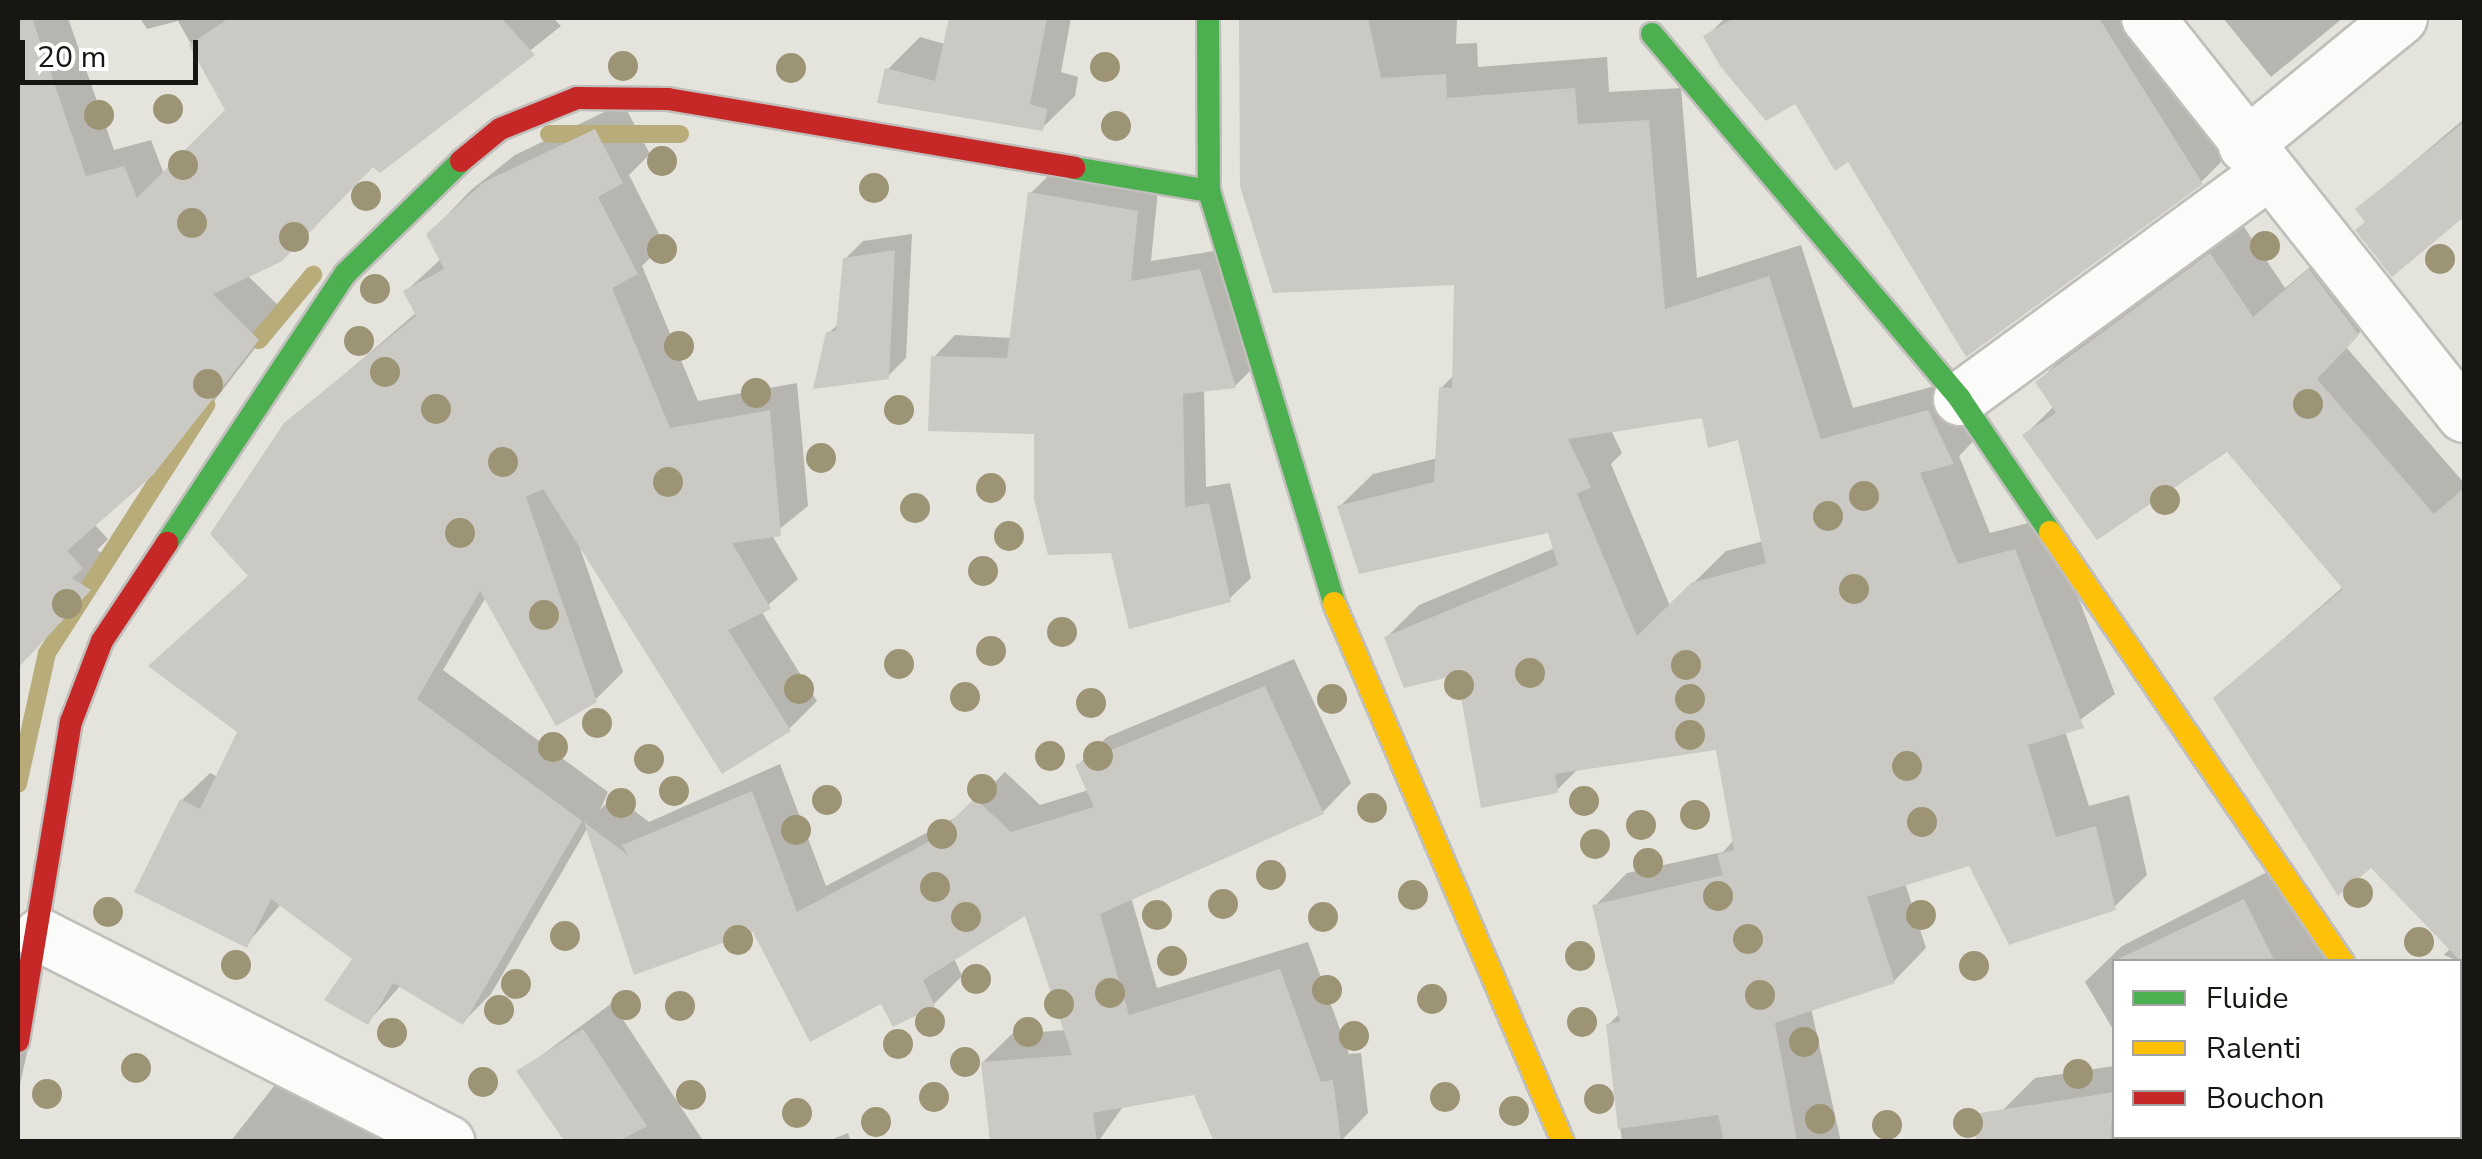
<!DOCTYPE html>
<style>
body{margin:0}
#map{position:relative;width:2482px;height:1159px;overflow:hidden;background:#e4e3dc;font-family:"Nunito Sans",sans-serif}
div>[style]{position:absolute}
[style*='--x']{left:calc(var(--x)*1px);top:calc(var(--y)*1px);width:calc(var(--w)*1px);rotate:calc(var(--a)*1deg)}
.shadow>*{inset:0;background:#0003}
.stream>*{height:18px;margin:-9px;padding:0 9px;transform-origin:9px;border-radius:9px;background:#b9ac7b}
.building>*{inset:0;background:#cac9c4}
.roads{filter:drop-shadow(2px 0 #c0bfbb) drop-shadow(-2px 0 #c0bfbb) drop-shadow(0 2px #c0bfbb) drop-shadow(0 -2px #c0bfbb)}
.street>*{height:52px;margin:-26px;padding:0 26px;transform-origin:26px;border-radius:26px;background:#fbfbfa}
.fast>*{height:22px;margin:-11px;padding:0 11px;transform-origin:11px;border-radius:11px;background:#4caf50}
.slow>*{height:22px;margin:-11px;padding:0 11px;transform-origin:11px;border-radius:11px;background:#ffc107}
.jam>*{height:22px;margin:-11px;padding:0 11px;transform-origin:11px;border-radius:11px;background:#c62828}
.trees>*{width:30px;height:30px;margin:-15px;border-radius:50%;background:#9c9475}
span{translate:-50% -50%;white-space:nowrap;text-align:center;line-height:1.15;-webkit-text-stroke:8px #fff;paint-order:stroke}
.frame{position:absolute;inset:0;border:20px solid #171612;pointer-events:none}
.legend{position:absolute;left:2112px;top:959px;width:350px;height:180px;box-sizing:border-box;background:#fff;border:2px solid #a2a2a0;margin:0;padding:12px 18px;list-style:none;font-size:30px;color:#171612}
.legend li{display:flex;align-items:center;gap:20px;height:50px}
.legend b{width:50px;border:2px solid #a2a2a0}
.scale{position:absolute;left:20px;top:40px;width:178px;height:45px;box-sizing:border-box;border:5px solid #171612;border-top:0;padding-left:12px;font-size:30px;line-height:35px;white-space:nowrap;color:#171612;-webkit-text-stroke:8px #fff;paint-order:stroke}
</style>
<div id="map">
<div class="shadow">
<div style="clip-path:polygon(18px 18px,68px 18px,114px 150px,151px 140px,164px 174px,228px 110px,178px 21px,147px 29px,140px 18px,553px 18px,561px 26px,380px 170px,374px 164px,247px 275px,284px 311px,180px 445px,94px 524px,108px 539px,97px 550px,116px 562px,18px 665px)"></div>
<div style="clip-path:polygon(951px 18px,1071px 18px,1061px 72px,1078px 77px,1075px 96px,1042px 128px,887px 70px,920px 37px,945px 44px)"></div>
<div style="clip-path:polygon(evenodd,1242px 18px,1457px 18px,1456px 44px,1477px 43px,1478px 67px,1607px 57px,1609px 92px,1681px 88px,1697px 278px,1801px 245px,1853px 408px,1961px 379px,1985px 429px,1959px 456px,1990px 533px,2048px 518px,2115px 694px,2065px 731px,2089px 806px,2129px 795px,2147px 875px,2114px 907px,1970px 864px,1905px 883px,1926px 948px,1894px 981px,1811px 1008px,1841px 1142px,1622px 1142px,1608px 1025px,1620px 1013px,1595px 906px,1627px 873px,1723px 852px,1734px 840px,1718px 747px,1579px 768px,1557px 790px,1459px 672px,1387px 637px,1419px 605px,1555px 548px,1550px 530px,1340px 506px,1373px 474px,1438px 458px,1441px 388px,1454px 375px,1456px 283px,1243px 186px,1242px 18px,1704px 415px,1740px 436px,1764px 541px,1726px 551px,1670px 606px,1611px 464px,1622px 453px,1611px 430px,1704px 415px)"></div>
<div style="clip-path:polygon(1725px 18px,2159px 18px,2227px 156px,2201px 182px,1849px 159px,1796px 101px,1707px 36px)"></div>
<div style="clip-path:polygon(2223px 18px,2343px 18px,2271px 77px)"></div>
<div style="clip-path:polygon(623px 103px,650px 154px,629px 175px,664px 244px,642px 266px,698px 401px,797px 383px,808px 506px,772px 535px,798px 579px,761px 611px,817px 701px,789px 729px,580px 548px,623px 672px,595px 700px,486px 597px,443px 670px,608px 792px,600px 810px,614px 795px,649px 822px,780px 764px,826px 886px,964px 813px,1005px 772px,1040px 805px,1089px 790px,1078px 765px,1107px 737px,1294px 659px,1351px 783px,1323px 812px,1131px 897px,1157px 988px,1308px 942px,1349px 1054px,1361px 1053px,1368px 1113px,1340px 1142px,1195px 1092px,1124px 1105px,1098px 1142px,993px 1142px,983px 1062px,1012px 1034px,1067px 1030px,1026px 912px,954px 958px,962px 976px,934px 1004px,882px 1001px,754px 929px,636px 972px,588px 827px,491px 994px,463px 1022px,401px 985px,368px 1022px,355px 959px,281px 904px,246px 945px,182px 800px,210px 773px,218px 777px,240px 731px,250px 575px,286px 425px,417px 312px,406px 291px,441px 259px,429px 234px,471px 190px,515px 155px)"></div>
<div style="clip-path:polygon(2464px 119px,2464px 215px,2392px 273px,2358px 209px)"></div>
<div style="clip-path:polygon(1052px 172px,1158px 190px,1151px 261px,1221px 250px,1256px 365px,1235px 386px,1204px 389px,1206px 487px,1230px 483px,1251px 578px,1229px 599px,1036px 432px,934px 357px,955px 335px,1012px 338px,1031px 193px)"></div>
<div style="clip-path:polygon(2242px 224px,2285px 288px,2342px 240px,2388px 302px,2346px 347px,2464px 483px,2464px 982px,2460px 962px,2444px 955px,2451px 948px,2216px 698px,2344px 586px,2227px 449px,2025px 435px,2054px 406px,2038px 382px,2069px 351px)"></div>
<div style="clip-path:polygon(912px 234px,906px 358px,888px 376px,828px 334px,839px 323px,845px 259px,863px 241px)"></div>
<div style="clip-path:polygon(2281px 865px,2328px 962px,2114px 962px,2114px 1031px,2085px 982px,2122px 946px)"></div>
<div style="clip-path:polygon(612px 1003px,704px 1142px,570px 1142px,519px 1072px)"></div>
<div style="clip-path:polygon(18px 1039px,28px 1048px,18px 1094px)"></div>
<div style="clip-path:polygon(296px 1058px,319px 1069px,311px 1104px,438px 1142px,230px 1142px)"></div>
<div style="clip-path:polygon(2114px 1066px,2114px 1136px,2150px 1142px,2005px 1142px,2002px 1111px,2035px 1078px)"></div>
<div style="clip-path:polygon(848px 1133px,851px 1142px,826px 1142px)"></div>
<div style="clip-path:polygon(2177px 1136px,2388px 1136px,2383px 1142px)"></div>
</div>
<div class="stream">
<div style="--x:549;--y:134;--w:131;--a:0"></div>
<div style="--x:259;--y:340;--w:85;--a:-50.3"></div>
<div style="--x:18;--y:784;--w:134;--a:-77.5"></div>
<div style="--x:47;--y:653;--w:295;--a:-57.3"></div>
</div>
<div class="building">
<div style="clip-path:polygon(18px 18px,32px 18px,86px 176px,124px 166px,137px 198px,225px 110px,189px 45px,229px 18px,501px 18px,535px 55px,380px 173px,373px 167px,282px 261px,213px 294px,259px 340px,153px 475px,67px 551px,83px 568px,72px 578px,91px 590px,18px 668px)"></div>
<div style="clip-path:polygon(949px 18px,1047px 18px,1030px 104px,1047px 109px,1043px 131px,877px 103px,885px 68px,935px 81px)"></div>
<div style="clip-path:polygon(evenodd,1239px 18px,1368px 18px,1381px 78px,1446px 74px,1447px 98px,1575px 88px,1578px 124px,1649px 120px,1665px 309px,1769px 276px,1821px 439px,1928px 410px,1954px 464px,1920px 473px,1958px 564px,2015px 549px,2084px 728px,2028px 745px,2056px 837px,2096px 826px,2116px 910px,2009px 945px,1969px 866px,1867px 897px,1895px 983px,1775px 1023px,1797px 1141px,1724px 1141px,1718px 1115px,1618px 1129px,1606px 1024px,1620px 1022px,1592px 905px,1723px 875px,1717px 854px,1734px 850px,1716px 750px,1555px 774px,1558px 793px,1481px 808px,1457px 675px,1404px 688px,1384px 637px,1558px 565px,1548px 533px,1359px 574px,1337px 506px,1434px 482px,1439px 387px,1452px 388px,1454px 285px,1273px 293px,1240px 186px,1239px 18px,1702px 418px,1708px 448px,1738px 440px,1766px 563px,1691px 583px,1637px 636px,1577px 494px,1591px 487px,1568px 439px,1702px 418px)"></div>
<div style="clip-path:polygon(1734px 18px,2099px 18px,2203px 184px,1966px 357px,1848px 162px,1835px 171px,1795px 104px,1766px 121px,1720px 66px,1703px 36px)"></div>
<div style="clip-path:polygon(2464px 122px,2464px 217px,2392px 277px,2355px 230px,2365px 222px,2355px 209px)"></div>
<div style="clip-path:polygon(595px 129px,623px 183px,598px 197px,638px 274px,612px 288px,670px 428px,770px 410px,781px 536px,732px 543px,771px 609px,728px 630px,791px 731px,722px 774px,543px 489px,526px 497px,597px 702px,556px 726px,480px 591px,417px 699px,582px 821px,463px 1025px,393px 983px,368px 1025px,324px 1000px,352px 959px,271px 899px,247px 948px,134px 892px,180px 799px,200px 809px,237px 732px,148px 666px,248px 576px,210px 534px,284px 423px,416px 316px,403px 291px,444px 269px,426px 234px,484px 182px)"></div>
<div style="clip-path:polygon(1028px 192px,1138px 211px,1131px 281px,1200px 269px,1236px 388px,1183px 394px,1185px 507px,1209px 503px,1231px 602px,1129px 629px,1111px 553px,1048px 555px,1034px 499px,1034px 434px,928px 431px,931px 356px,1007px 358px)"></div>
<div style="clip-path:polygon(895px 250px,889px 379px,813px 389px,826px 332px,836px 331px,843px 258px)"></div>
<div style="clip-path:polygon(2210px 253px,2253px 317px,2309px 269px,2359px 335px,2317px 379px,2434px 514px,2464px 488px,2464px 965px,2371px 868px,2338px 896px,2213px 698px,2343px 589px,2227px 452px,2097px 540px,2022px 435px,2056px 413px,2035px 382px)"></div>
<div style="clip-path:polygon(1265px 686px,1324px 814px,1100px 914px,1129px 1015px,1280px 969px,1321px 1082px,1333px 1080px,1341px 1142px,1214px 1142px,1194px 1095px,1093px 1113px,1097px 1142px,990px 1142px,981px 1062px,1072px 1055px,1025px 916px,923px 980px,935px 1006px,893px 1027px,881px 1004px,810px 1042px,753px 932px,634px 975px,584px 822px,628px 855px,622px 845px,752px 791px,797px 912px,932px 840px,975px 798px,1011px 832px,1094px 807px,1075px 765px)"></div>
<div style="clip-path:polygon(2244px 899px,2275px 962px,2112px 962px)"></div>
<div style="clip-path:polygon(583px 1029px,647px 1126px,617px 1142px,565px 1142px,516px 1071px)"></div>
<div style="clip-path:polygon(2114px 1092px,2110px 1142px,1976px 1142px,1974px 1114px)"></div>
</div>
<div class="roads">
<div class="street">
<div style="--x:2148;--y:18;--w:508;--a:51.55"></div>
<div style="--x:2245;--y:146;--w:202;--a:-39.4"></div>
<div style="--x:1960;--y:399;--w:381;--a:-36.2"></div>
<div style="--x:40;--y:935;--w:458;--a:26.9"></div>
<div style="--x:2460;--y:1133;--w:8;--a:60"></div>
<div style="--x:2139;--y:1136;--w:6;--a:72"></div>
</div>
<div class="fast">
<div style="--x:1208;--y:18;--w:173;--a:89.7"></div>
<div style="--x:1209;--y:191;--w:431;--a:73.1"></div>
<div style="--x:1652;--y:34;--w:478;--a:49.8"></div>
<div style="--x:1960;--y:399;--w:161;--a:55.9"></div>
<div style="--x:1074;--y:168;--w:137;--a:9.7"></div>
<div style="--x:167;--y:543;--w:323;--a:-56.5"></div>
<div style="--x:345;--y:274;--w:162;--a:-44.2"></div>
</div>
<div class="slow">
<div style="--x:2050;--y:532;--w:520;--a:55.73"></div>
<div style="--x:1334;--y:603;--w:586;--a:66.98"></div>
</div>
<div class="jam">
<div style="--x:461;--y:161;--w:50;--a:-39.4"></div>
<div style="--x:500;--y:129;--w:83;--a:-21.9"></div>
<div style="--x:577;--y:98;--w:91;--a:0.6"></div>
<div style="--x:668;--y:99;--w:412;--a:9.6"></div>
<div style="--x:18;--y:1041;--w:323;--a:-80.6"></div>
<div style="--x:71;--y:722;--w:87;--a:-69.1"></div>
<div style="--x:102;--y:641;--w:118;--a:-56.4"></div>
</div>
</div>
<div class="trees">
<div style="left:623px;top:66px"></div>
<div style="left:1105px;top:67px"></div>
<div style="left:791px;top:68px"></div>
<div style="left:168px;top:109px"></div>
<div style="left:99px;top:115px"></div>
<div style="left:1116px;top:126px"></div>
<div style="left:662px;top:161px"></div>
<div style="left:183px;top:165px"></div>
<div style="left:874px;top:188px"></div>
<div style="left:366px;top:196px"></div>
<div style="left:192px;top:223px"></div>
<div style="left:294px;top:237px"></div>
<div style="left:2265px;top:246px"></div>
<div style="left:662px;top:249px"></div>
<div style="left:2440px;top:259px"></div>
<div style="left:375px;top:289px"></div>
<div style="left:359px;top:341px"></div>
<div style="left:679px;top:346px"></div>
<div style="left:385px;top:372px"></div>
<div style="left:208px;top:384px"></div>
<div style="left:756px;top:393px"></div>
<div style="left:2308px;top:404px"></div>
<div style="left:436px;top:409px"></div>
<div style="left:899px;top:410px"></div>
<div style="left:821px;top:458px"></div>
<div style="left:503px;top:462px"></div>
<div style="left:668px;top:482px"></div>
<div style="left:991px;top:488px"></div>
<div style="left:1864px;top:496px"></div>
<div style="left:2165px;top:500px"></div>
<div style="left:915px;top:508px"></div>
<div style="left:1828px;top:516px"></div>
<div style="left:460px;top:533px"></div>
<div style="left:1009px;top:536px"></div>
<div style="left:983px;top:571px"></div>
<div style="left:1854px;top:589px"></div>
<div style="left:67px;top:604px"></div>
<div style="left:544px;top:615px"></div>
<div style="left:1062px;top:632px"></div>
<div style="left:991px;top:651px"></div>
<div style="left:899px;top:664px"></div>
<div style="left:1686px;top:665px"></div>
<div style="left:1530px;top:673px"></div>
<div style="left:1459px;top:685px"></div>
<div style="left:799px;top:689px"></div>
<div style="left:965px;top:697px"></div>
<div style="left:1332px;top:699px"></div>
<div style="left:1690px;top:699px"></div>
<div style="left:1091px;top:703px"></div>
<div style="left:597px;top:723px"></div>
<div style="left:1690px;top:735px"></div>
<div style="left:553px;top:747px"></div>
<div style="left:1050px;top:756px"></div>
<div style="left:1098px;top:756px"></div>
<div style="left:649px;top:759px"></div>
<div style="left:1907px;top:766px"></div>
<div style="left:982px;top:789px"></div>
<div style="left:674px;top:791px"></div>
<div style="left:827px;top:800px"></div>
<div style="left:1584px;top:801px"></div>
<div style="left:621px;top:803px"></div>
<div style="left:1372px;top:808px"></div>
<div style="left:1695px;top:815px"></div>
<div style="left:1922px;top:822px"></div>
<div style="left:1641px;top:825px"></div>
<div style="left:796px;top:830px"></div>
<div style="left:942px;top:834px"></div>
<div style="left:1595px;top:844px"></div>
<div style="left:1648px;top:863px"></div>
<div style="left:1271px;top:875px"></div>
<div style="left:935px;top:887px"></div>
<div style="left:2358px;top:893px"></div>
<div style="left:1413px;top:895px"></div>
<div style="left:1718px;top:896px"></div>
<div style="left:1223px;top:904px"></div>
<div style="left:108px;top:912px"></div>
<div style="left:1157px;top:915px"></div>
<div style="left:1921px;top:915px"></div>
<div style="left:966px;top:917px"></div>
<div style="left:1323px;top:917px"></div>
<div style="left:565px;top:936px"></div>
<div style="left:1748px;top:939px"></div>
<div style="left:738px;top:940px"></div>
<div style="left:2419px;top:942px"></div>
<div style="left:1580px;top:956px"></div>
<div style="left:1172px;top:961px"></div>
<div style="left:236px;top:965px"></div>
<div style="left:1974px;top:966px"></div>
<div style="left:976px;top:979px"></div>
<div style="left:516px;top:984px"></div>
<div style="left:1327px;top:990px"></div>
<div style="left:1110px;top:993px"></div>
<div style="left:1760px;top:995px"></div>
<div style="left:1432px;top:999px"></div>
<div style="left:1059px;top:1004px"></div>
<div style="left:626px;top:1005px"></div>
<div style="left:680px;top:1006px"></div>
<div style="left:499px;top:1010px"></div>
<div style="left:930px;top:1022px"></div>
<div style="left:1582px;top:1022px"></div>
<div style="left:1028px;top:1032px"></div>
<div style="left:392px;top:1033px"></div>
<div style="left:1354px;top:1036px"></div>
<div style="left:1804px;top:1042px"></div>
<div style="left:898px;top:1044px"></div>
<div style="left:965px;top:1062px"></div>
<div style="left:136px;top:1068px"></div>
<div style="left:2078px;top:1074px"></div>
<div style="left:483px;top:1082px"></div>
<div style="left:47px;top:1094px"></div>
<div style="left:691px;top:1095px"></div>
<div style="left:934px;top:1097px"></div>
<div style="left:1445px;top:1097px"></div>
<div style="left:1599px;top:1099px"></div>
<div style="left:1514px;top:1111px"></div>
<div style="left:797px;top:1113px"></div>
<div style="left:1820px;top:1119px"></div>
<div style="left:876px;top:1122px"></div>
<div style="left:1968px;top:1123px"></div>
<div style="left:1887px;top:1125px"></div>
</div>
<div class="frame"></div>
<ul class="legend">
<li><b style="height:12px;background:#4caf50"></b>Fluide</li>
<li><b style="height:12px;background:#ffc107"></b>Ralenti</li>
<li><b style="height:12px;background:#c62828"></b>Bouchon</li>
</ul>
<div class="scale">20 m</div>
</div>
